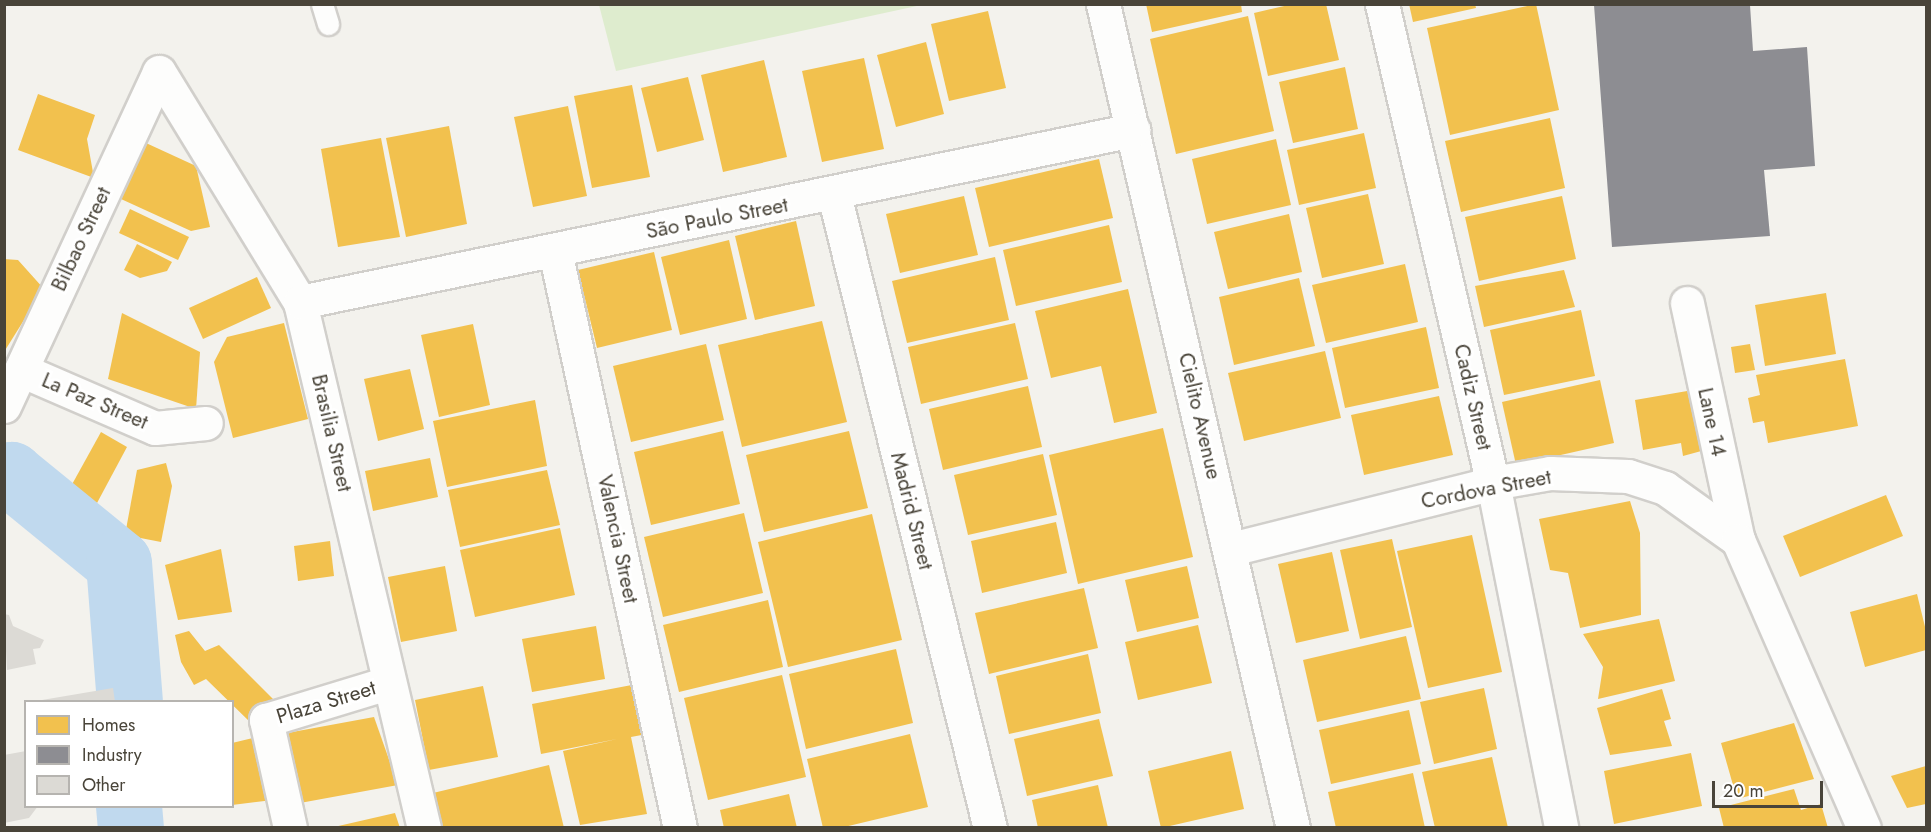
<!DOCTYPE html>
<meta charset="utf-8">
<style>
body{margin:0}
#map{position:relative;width:1931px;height:832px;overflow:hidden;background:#f3f2ed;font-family:Jost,sans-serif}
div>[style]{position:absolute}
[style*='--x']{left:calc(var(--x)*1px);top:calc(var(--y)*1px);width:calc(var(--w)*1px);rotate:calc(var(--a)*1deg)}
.green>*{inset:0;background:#deecce}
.homes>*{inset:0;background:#f2c14e}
.industry>*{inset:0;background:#8d8d92}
.river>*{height:66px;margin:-33px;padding:0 33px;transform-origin:33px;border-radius:33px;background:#c0d9ee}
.building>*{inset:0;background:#dcdad5}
.roads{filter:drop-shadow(2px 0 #d1cfcb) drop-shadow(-2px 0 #d1cfcb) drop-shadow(0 2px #d1cfcb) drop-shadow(0 -2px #d1cfcb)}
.lane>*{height:21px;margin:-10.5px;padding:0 10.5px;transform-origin:10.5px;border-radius:10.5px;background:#fdfdfc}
.street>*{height:33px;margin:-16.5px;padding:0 16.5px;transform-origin:16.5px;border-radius:16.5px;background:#fdfdfc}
span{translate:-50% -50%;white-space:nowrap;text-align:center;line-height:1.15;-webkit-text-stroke:6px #fff;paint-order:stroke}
.street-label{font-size:21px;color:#494439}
.frame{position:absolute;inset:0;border:6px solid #494439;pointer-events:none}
.legend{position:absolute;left:24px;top:700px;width:210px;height:108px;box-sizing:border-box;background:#fff;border:2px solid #b6b4b0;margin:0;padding:8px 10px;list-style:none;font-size:18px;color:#494439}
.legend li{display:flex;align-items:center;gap:12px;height:30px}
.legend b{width:30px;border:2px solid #b6b4b0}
.scale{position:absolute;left:1712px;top:781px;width:111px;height:27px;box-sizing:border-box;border:3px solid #494439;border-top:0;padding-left:8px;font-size:18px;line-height:21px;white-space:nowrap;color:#494439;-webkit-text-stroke:4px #fff;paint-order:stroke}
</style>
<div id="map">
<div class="green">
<div style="clip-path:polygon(926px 4px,616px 71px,599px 5px,599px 4px)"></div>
</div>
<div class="homes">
<div style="clip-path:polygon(1146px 4px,1241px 4px,1242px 12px,1152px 32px)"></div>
<div style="clip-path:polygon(1293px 4px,1326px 4px,1339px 60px,1268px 76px,1254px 13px)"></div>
<div style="clip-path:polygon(1409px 4px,1475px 4px,1476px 8px,1413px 22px)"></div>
<div style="clip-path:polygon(1536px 4px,1559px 110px,1450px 135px,1427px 28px)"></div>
<div style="clip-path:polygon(988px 11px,1006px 88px,949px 101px,931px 24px)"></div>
<div style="clip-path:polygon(1248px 16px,1274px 131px,1176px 154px,1150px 39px)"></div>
<div style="clip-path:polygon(926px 42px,944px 114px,896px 127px,877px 55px)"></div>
<div style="clip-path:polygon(864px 58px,884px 149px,822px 162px,802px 71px)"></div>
<div style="clip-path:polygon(764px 60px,787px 157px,723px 172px,701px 75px)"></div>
<div style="clip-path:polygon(1345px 67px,1358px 129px,1293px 143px,1279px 82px)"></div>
<div style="clip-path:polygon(688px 77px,704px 140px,657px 152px,641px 88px)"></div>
<div style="clip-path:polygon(632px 85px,650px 177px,592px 188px,574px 96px)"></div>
<div style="clip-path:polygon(38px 94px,95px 115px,87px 139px,94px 178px,18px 150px)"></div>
<div style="clip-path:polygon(568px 106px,587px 196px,533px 207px,514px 117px)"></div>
<div style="clip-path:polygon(1550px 118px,1565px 188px,1461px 212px,1445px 141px)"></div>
<div style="clip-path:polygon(449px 126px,467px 224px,406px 237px,386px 138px)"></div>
<div style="clip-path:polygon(1364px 133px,1376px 188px,1299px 205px,1287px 150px)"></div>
<div style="clip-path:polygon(381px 138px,400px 237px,338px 247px,321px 149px)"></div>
<div style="clip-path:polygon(1276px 139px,1291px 205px,1207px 224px,1192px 159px)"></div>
<div style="clip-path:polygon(146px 143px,196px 166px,210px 227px,191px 231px,121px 199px)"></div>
<div style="clip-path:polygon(1099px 159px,1113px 218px,989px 247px,975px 188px)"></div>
<div style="clip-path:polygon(1368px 194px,1384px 264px,1322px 278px,1306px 208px)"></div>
<div style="clip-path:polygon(964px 196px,978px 255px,900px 273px,886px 214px)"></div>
<div style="clip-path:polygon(1562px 196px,1576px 259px,1479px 281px,1465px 217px)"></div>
<div style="clip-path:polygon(130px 209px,189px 237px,178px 260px,119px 233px)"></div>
<div style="clip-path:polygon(1289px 214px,1302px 272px,1228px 289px,1214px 232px)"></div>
<div style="clip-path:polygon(796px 221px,815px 306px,755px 320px,735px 236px)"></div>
<div style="clip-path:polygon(1109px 225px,1122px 282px,1016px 306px,1003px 250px)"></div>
<div style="clip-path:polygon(729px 240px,747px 319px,680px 335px,661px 257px)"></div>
<div style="clip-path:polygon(137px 244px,172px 262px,167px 271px,140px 278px,124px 270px)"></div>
<div style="clip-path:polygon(654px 252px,672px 330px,597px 348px,578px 270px)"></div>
<div style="clip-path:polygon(995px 257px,1009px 320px,907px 343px,892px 281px)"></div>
<div style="clip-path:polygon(4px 259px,18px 260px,44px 289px,30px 319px,24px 320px,4px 352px)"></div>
<div style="clip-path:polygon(1405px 264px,1418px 322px,1326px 343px,1312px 285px)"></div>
<div style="clip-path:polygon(1564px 270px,1575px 307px,1484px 327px,1475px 286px)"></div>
<div style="clip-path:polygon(257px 277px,271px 308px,203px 339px,189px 308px)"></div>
<div style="clip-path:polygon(1299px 278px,1315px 346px,1234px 365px,1219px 297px)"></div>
<div style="clip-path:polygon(1128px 289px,1157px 413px,1114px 423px,1101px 366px,1051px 378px,1035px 311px)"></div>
<div style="clip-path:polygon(1826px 293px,1836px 354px,1765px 366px,1755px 305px)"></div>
<div style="clip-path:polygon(1581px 310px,1595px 376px,1504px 395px,1490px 330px)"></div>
<div style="clip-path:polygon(122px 313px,200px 352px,196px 409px,108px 379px)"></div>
<div style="clip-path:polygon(822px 321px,847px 422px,742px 447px,718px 345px)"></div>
<div style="clip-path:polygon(284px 323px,308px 419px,233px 438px,214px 362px,227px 337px)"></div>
<div style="clip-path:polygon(1015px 323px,1028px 379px,921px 404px,908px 347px)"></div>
<div style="clip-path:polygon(473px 324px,490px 405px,439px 417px,421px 335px)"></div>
<div style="clip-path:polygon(1426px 327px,1439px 388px,1345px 408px,1332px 348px)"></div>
<div style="clip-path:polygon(706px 344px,724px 420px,631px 442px,613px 366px)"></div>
<div style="clip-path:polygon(1750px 344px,1755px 370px,1735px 373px,1731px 347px)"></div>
<div style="clip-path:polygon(1325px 351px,1341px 418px,1244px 441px,1228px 373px)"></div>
<div style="clip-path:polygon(1845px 359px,1858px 426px,1768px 443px,1764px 421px,1753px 423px,1748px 398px,1760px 395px,1756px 375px)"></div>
<div style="clip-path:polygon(410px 369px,424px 429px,378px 441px,364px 379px)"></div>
<div style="clip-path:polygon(1600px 380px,1614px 443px,1516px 465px,1502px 402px)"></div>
<div style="clip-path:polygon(1028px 386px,1042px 447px,943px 470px,929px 409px)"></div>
<div style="clip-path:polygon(1693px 390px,1705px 450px,1683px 456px,1681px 443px,1643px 450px,1635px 400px)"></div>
<div style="clip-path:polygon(1439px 396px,1453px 455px,1364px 475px,1351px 415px)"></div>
<div style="clip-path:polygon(535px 400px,547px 466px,447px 487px,433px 421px)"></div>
<div style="clip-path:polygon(1163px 428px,1193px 557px,1078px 584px,1049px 455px)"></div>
<div style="clip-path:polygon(723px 431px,740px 504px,651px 525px,634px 452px)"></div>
<div style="clip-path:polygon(849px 431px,868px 508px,764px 532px,746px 455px)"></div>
<div style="clip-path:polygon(101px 432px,127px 447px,97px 503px,70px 488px)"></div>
<div style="clip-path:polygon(1043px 454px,1057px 515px,968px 535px,954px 475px)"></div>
<div style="clip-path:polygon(430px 458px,438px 497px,373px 511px,365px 471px)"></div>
<div style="clip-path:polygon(166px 463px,172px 486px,161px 542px,125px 535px,137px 470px)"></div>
<div style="clip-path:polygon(547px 470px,560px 525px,460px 547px,448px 490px)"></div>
<div style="clip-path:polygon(1886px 495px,1903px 536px,1800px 577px,1783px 536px)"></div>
<div style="clip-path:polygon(1630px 501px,1640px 533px,1641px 615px,1580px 628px,1568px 573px,1550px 570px,1539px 519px)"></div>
<div style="clip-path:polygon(744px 513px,763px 593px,663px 617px,644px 537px)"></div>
<div style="clip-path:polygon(872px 514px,902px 640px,788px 667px,758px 542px)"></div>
<div style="clip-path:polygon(1056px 522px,1067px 573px,982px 593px,971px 541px)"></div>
<div style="clip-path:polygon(560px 528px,575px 595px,475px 617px,460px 550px)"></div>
<div style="clip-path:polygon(1472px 535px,1502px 672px,1428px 688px,1397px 551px)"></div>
<div style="clip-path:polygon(1392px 539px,1412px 627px,1360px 639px,1340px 550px)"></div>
<div style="clip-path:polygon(330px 541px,334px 576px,298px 581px,294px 546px)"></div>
<div style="clip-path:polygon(221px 549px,232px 612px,178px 620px,165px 565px)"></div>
<div style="clip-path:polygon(1332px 552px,1349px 631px,1296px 643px,1278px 564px)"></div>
<div style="clip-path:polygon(445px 566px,457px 631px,401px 642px,388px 577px)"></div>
<div style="clip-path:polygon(1187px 566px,1199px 618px,1137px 632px,1125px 580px)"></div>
<div style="clip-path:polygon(1084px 588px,1098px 648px,989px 674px,975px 613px)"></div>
<div style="clip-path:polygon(1917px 594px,1926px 631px,1926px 650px,1865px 667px,1850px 612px)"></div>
<div style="clip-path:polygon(768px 600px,783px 667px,679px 692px,663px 625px)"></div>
<div style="clip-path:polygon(1659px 619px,1675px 681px,1598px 699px,1603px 667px,1583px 634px)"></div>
<div style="clip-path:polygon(1198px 625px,1212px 683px,1138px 700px,1125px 642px)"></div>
<div style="clip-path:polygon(596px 626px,605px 679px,532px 692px,522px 639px)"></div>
<div style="clip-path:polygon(189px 631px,205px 651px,219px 645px,275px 701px,252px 724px,206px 679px,194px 685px,181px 662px,175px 635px)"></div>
<div style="clip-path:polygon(1406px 636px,1421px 699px,1317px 722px,1303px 660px)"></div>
<div style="clip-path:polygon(896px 649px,913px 723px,806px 749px,789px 674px)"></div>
<div style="clip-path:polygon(1088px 654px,1101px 713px,1009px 734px,996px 676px)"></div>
<div style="clip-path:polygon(782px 675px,806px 777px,708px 800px,684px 698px)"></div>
<div style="clip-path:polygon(637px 684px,647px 734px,631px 737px,647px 814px,580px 825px,563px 751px,617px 739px,541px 754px,532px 704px)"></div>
<div style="clip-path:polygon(483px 686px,498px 757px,429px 770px,415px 700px)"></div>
<div style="clip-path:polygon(1484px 688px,1497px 749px,1434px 764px,1420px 702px)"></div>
<div style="clip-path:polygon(1662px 689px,1671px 719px,1664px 721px,1672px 746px,1610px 755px,1597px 708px)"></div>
<div style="clip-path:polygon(1409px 710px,1421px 764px,1331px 784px,1319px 730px)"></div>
<div style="clip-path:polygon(374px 717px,398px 785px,300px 803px,287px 733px)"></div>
<div style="clip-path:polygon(1099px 719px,1113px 776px,1027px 796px,1014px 739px)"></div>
<div style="clip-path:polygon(1794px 723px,1814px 779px,1737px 799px,1721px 743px)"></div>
<div style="clip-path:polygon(910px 734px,928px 807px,840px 828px,823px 828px,807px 759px)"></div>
<div style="clip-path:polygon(257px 737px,273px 800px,232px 805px,232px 743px)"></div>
<div style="clip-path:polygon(1231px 751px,1244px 809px,1161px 828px,1148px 771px)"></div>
<div style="clip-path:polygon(1691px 753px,1702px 806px,1614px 824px,1604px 771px)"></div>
<div style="clip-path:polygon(1492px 757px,1508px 828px,1435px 828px,1422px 772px)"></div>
<div style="clip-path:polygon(549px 765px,564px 828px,439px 828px,433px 793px)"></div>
<div style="clip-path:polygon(1926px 766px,1926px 804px,1907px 808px,1891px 776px)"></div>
<div style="clip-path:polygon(1413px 773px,1425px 828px,1336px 828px,1328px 792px)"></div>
<div style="clip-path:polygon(1098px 785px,1108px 828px,1038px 828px,1032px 800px)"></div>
<div style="clip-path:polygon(1794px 789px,1801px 810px,1821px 804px,1828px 828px,1724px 828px,1719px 808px)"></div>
<div style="clip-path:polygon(789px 794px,797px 828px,724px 828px,720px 810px)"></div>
<div style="clip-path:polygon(395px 813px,400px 828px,334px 828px,334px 827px)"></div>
</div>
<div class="industry">
<div style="clip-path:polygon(1594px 5px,1750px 5px,1753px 51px,1807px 47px,1815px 166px,1764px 170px,1770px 236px,1612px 247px)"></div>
</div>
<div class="river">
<div style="--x:4;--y:478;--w:8;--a:-23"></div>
<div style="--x:11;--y:475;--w:139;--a:39.2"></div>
<div style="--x:119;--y:563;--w:139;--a:85.5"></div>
<div style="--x:129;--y:806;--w:22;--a:85"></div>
</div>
<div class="building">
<div style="clip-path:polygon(4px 614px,9px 615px,13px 626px,44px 640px,40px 648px,33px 649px,36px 664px,7px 670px)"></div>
<div style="clip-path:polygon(113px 688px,115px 702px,43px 702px,42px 700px)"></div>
<div style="clip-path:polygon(26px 751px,26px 806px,38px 806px,29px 818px,4px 823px,4px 755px)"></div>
</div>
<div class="roads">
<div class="lane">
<div style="--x:322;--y:4;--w:21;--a:73"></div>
</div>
<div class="street">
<div style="--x:1103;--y:4;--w:846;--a:77.02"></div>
<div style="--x:1382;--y:4;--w:492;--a:77"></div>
<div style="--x:1493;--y:483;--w:352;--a:78.8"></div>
<div style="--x:159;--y:72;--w:270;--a:58.5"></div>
<div style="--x:300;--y:302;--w:540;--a:76.74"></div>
<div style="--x:834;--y:194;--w:653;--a:76.18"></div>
<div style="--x:555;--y:251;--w:590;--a:77.78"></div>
<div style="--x:300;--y:302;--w:851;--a:-11.67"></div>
<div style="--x:1687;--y:303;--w:242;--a:77.9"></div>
<div style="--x:21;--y:370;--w:146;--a:23.4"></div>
<div style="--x:155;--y:428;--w:51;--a:-5.6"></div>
<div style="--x:4;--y:406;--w:368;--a:-65.1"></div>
<div style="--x:1231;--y:549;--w:270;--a:-14.1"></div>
<div style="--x:1493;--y:483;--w:58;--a:-10"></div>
<div style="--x:1550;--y:473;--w:78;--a:2.2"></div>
<div style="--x:1628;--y:476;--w:39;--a:18"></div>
<div style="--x:1665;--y:488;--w:90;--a:35.5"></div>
<div style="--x:1738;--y:540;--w:314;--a:66.4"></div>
<div style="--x:290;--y:828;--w:111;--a:-102.5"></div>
<div style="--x:266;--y:720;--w:127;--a:-16.9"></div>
</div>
</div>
<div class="street-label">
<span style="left:717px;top:218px;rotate:-11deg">São Paulo Street</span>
<span style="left:81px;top:239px;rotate:-65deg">Bilbao Street</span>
<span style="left:1473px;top:397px;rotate:77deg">Cadiz Street</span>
<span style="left:95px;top:401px;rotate:23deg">La Paz Street</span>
<span style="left:1200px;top:416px;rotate:77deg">Cielito Avenue</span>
<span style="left:1712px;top:422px;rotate:78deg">Lane 14</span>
<span style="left:332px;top:433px;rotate:77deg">Brasilia Street</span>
<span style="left:1486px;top:489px;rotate:-11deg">Cordova Street</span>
<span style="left:912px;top:511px;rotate:76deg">Madrid Street</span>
<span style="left:618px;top:539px;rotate:78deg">Valencia Street</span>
<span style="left:326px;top:702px;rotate:-17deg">Plaza Street</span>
</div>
<div class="frame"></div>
<ul class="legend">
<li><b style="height:16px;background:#f2c14e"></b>Homes</li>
<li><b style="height:16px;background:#8d8d92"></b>Industry</li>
<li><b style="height:16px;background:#dcdad5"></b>Other</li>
</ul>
<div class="scale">20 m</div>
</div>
